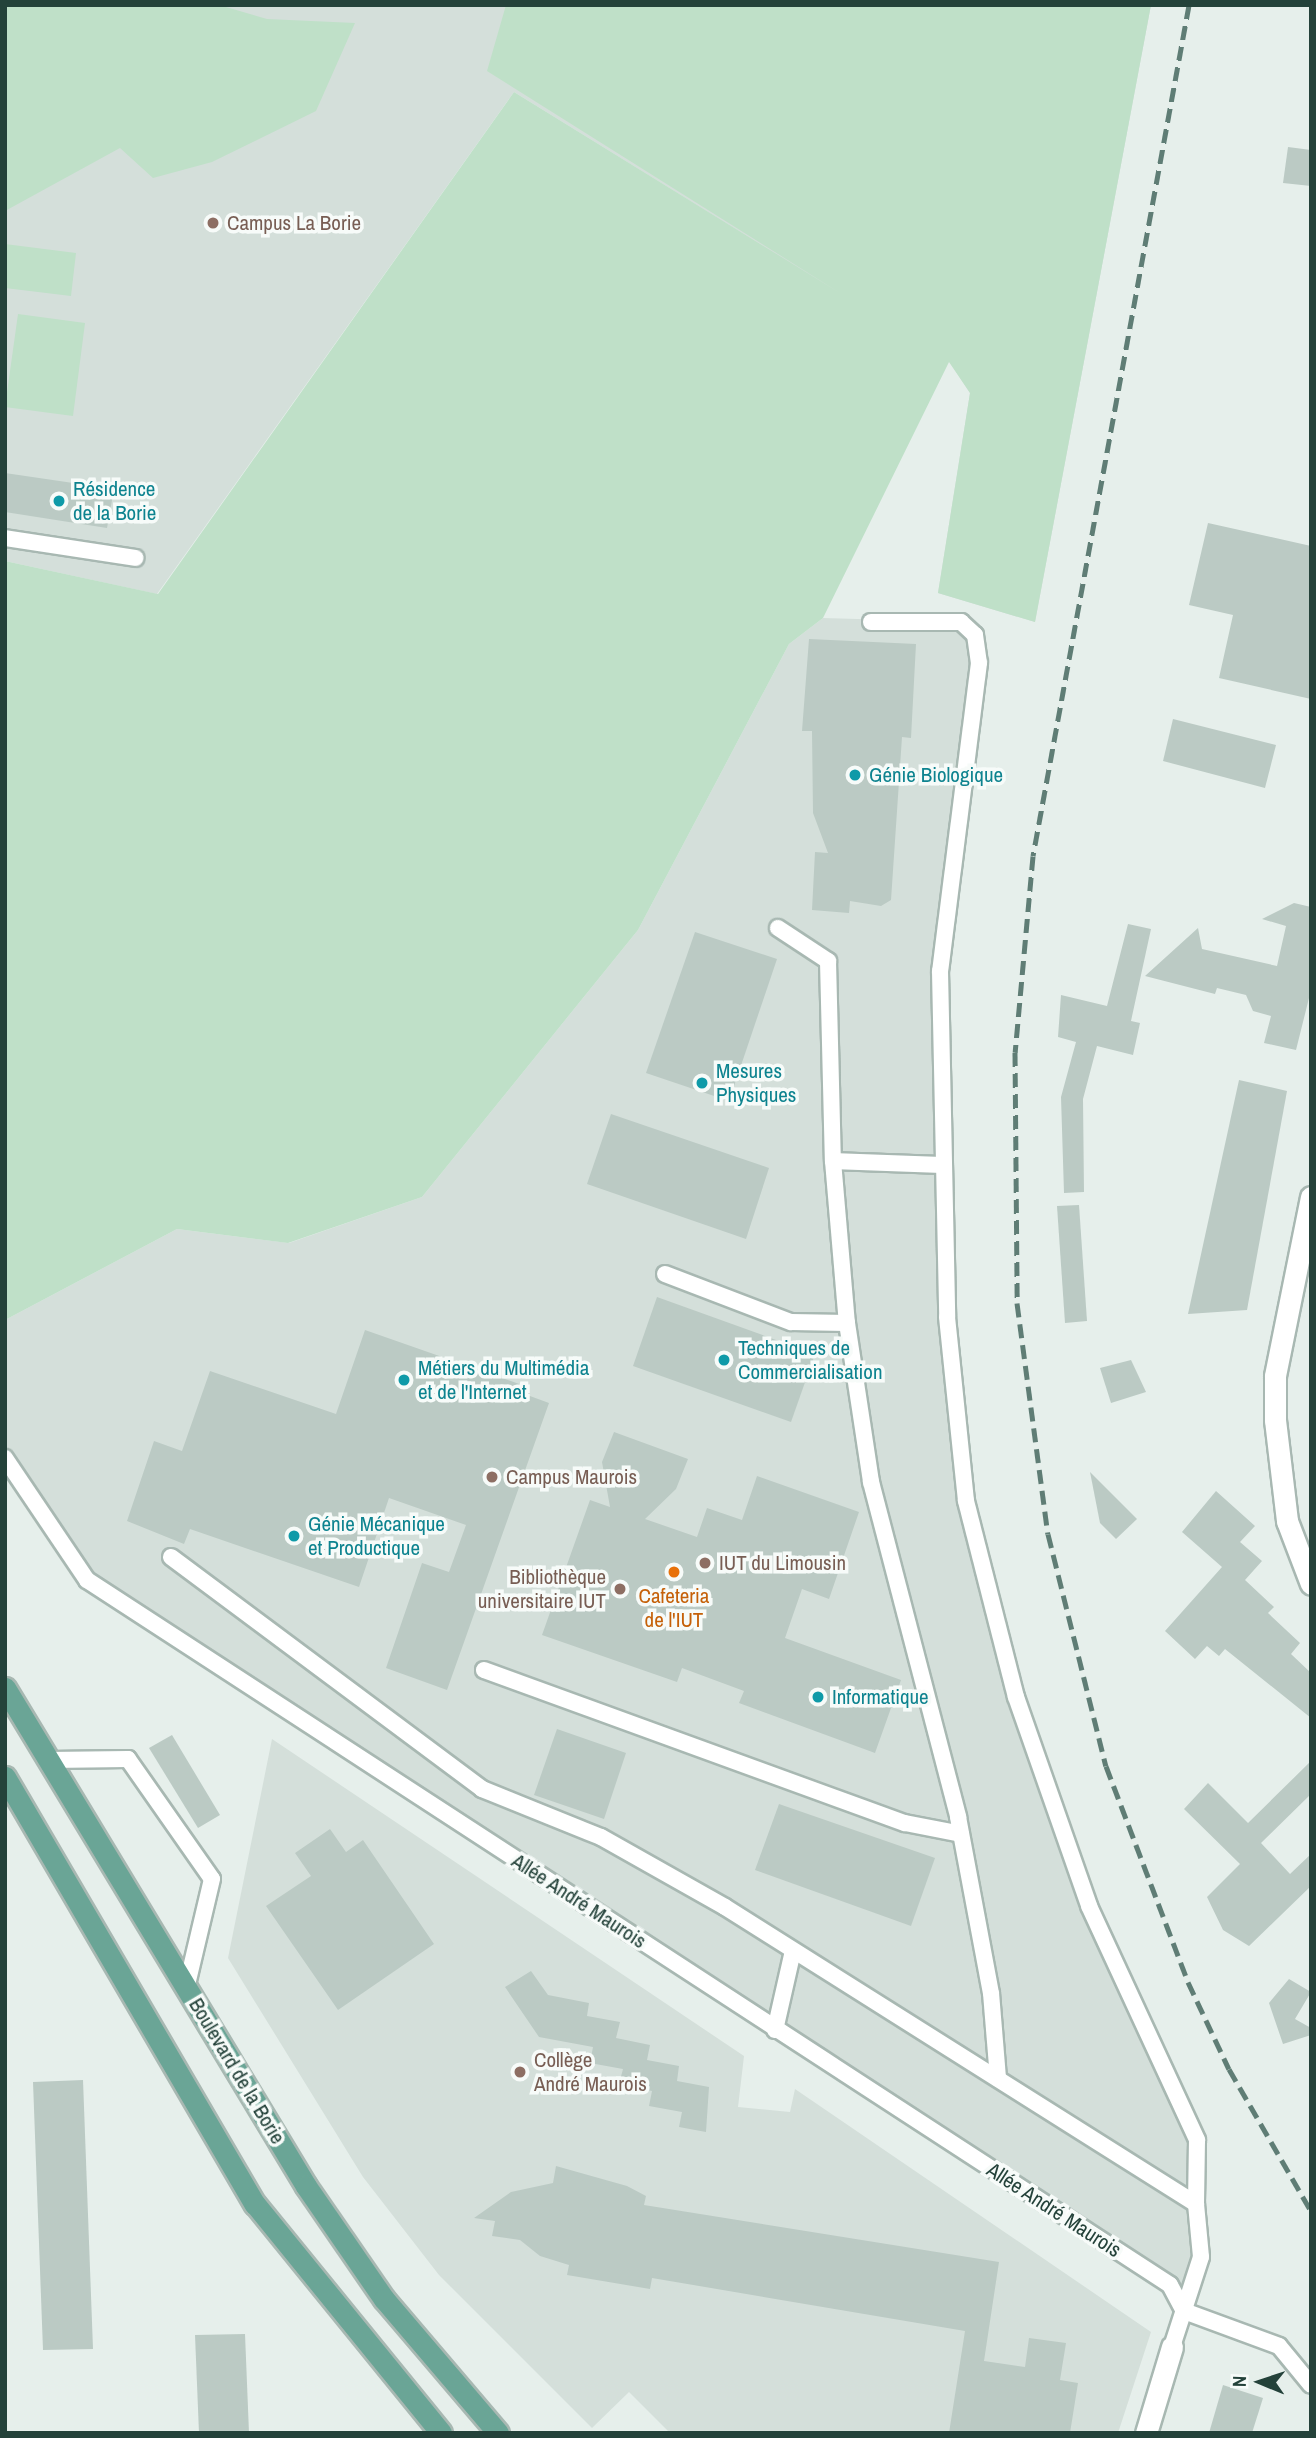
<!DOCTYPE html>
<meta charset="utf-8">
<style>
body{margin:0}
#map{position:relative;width:1316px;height:2438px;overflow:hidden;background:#e6efeb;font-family:"Archivo Narrow",sans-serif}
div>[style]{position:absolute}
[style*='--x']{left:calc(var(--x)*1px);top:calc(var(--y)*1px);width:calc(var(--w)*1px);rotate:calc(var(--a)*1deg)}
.built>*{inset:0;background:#d4dfda}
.green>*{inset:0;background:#bfe0c8}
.building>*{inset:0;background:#bbcac4}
.roads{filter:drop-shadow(2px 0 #a8b8b2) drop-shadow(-2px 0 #a8b8b2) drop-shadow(0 2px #a8b8b2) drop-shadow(0 -2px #a8b8b2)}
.lane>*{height:16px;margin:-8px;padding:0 8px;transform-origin:8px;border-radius:8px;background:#fff}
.street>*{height:21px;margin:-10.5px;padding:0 10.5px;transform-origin:10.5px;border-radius:10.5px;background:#fff}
.primary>*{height:21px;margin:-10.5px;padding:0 10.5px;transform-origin:10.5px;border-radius:10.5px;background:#6aa596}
.rail>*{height:5px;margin-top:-2.5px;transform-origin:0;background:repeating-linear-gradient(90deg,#5f7d75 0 14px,transparent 0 21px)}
.dots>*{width:19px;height:19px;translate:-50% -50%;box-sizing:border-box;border:4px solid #f7fbf9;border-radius:50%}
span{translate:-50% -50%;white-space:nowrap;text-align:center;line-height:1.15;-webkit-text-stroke:7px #f7fbf9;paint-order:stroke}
.education-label{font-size:21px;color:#785e54}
.left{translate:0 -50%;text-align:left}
.right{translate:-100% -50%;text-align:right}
.culture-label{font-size:21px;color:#0d838f}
.food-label{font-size:21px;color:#c56008}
.street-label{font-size:21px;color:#24423a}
.frame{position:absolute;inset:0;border:7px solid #24423a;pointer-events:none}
.north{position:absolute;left:1225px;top:2347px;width:70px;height:70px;-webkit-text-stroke:5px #f7fbf9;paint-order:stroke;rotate:272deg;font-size:19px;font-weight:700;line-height:28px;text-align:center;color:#24423a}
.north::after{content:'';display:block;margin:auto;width:24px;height:32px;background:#24423a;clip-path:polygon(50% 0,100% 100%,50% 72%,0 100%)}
</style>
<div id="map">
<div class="built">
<div style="clip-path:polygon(5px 5px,1151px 5px,1035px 622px,938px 593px,970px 393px,949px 361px,514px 92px,157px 594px,5px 561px)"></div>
<div style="clip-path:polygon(823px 618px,961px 622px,979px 663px,940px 971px,941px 1165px,966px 1501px,1016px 1698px,1089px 1906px,1197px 2140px,1196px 2204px,1184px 2311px,1170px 2285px,87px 1580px,5px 1452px,5px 1320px,177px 1229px,289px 1243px,422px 1197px,638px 930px,789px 644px)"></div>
<div style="clip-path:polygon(272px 1739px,744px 2056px,738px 2107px,790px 2112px,795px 2089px,1151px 2332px,1118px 2433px,670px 2433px,629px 2392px,592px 2428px,439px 2275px,363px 2177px,228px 1958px)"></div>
</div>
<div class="green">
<div style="clip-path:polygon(5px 5px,219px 5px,267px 19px,355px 23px,316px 111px,212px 162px,153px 178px,120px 148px,5px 211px)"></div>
<div style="clip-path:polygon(506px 5px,1151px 5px,1035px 622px,938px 593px,970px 393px,949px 362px,823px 618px,789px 644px,638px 930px,422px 1197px,288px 1243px,177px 1229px,5px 1320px,5px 561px,158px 594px,514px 92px,840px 293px,487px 71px)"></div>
<div style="clip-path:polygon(5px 244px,76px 253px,71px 296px,5px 288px)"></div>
<div style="clip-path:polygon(18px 314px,85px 323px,73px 416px,5px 407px)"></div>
</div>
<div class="building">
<div style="clip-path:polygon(1288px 147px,1311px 150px,1311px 186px,1283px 183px)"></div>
<div style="clip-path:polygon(5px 473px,114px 489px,107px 528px,5px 512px)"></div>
<div style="clip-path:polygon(1208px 523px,1311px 546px,1311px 699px,1219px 678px,1233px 615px,1189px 605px)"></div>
<div style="clip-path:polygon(809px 639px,916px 644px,911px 738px,902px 737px,891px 900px,881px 906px,850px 901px,849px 913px,812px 910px,815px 852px,828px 853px,813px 813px,812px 731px,802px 731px)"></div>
<div style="clip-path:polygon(1173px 719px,1276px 745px,1265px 788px,1163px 761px)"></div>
<div style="clip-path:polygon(1294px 903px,1311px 907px,1311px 990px,1296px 1050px,1264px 1043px,1271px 1016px,1253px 1011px,1246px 995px,1217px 988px,1215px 994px,1145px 976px,1198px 928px,1202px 949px,1277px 966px,1286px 926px,1262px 919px)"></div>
<div style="clip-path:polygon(1128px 924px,1151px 929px,1131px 1021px,1140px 1023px,1133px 1055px,1097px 1046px,1083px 1099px,1084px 1192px,1064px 1193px,1061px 1097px,1076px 1042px,1058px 1037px,1061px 995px,1107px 1006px)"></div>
<div style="clip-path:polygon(695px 932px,777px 959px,729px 1101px,646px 1073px)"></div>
<div style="clip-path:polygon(1239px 1080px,1287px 1091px,1247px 1310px,1188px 1314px)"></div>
<div style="clip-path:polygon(611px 1114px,769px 1168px,746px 1239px,587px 1184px)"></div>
<div style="clip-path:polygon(1079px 1205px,1087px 1321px,1065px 1323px,1057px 1206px)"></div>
<div style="clip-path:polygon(657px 1297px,815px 1354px,791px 1422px,633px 1366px)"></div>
<div style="clip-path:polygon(365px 1330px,522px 1385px,519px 1392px,549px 1403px,447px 1690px,386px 1668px,422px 1563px,449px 1572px,466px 1525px,389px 1498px,359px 1587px,190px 1529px,184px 1544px,127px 1521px,154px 1441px,182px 1451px,210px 1371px,336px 1414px)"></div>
<div style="clip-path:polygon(1131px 1360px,1146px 1392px,1111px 1403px,1100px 1368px)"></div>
<div style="clip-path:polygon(614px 1432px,688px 1459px,676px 1489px,645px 1519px,697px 1537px,707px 1508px,742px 1520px,757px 1476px,859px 1512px,829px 1599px,802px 1589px,785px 1638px,901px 1680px,875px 1753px,739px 1703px,744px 1691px,682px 1668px,677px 1682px,542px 1635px,590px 1500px,610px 1507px,602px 1462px)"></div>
<div style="clip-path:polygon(1090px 1472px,1137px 1519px,1116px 1539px,1100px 1523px)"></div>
<div style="clip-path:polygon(1216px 1491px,1255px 1526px,1240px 1542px,1262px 1561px,1245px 1580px,1274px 1607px,1268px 1613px,1300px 1643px,1291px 1654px,1311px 1673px,1311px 1718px,1225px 1649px,1219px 1656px,1207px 1646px,1195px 1659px,1165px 1631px,1222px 1567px,1182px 1532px)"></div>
<div style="clip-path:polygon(557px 1729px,626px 1753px,604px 1819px,534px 1795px)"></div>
<div style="clip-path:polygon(172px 1735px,220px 1815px,198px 1828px,149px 1748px)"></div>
<div style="clip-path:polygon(1311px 1761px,1311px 1794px,1261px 1843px,1290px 1874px,1311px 1854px,1311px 1886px,1249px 1946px,1223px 1930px,1207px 1897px,1240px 1864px,1184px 1809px,1208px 1783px,1248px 1823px)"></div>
<div style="clip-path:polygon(779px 1804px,935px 1858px,911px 1926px,755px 1870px)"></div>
<div style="clip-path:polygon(330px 1829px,346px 1852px,363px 1840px,434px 1944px,338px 2010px,266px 1906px,311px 1876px,295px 1853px)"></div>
<div style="clip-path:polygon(531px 1971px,548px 1995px,589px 2003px,587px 2016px,620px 2022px,616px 2038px,650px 2045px,647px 2060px,679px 2066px,677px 2081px,709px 2087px,706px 2132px,679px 2127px,682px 2112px,649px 2106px,652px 2091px,619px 2084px,623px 2069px,590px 2063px,593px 2047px,539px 2037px,505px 1987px)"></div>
<div style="clip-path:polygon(1289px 1979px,1311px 1992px,1295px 2019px,1311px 2028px,1311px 2035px,1283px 2044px,1269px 2003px)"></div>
<div style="clip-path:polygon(83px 2080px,93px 2349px,43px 2350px,33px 2082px)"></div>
<div style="clip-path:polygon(556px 2166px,627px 2186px,646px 2196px,644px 2205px,999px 2262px,984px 2361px,1025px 2367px,1029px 2338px,1066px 2343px,1060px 2380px,1078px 2383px,1070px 2433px,949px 2433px,965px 2331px,652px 2278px,650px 2289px,567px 2275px,569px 2265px,540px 2256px,520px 2240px,492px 2236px,495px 2221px,474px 2218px,511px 2192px,553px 2183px)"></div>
<div style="clip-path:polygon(245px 2334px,249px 2433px,199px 2433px,195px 2335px)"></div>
<div style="clip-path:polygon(1223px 2385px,1263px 2398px,1252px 2433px,1209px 2433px)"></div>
</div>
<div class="roads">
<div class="lane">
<div style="--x:5;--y:538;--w:132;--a:8.7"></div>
<div style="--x:871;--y:622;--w:90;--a:0"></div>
<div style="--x:961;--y:622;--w:19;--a:43"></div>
<div style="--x:975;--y:635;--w:28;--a:82"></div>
<div style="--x:979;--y:663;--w:310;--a:97.2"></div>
<div style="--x:940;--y:971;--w:346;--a:88.8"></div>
<div style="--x:947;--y:1317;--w:185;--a:84.1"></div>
<div style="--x:966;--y:1501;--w:202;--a:75.7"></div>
<div style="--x:1016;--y:1697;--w:221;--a:70.7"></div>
<div style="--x:1089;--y:1906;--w:258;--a:65.2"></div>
<div style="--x:1197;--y:2140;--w:64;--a:90.9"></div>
<div style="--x:778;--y:928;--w:60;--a:33.4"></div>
<div style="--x:828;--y:961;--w:200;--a:88.6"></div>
<div style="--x:833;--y:1161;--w:163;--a:85.1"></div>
<div style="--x:847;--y:1323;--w:161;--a:81.4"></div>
<div style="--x:871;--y:1482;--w:346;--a:75.4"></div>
<div style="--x:958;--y:1817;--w:179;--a:79.4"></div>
<div style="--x:991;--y:1993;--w:86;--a:85.3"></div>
<div style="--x:833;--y:1161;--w:108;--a:2.1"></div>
<div style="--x:665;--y:1274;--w:135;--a:20.9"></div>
<div style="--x:791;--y:1322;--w:56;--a:1"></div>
<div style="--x:5;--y:1458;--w:147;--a:56.1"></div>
<div style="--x:87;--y:1580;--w:1292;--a:33.06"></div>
<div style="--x:1170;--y:2285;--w:30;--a:62"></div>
<div style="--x:1184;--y:2311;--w:101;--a:20.2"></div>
<div style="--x:1279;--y:2346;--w:50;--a:50.6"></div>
<div style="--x:171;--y:1557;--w:388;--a:36.7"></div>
<div style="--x:482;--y:1789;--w:128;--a:22"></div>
<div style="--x:601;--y:1837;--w:142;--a:29.4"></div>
<div style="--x:725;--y:1907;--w:557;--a:32.23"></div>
<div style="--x:1196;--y:2204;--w:53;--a:84.6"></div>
<div style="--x:1201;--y:2257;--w:95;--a:107.9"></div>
<div style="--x:484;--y:1670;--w:448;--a:20"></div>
<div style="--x:905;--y:1823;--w:57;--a:11.1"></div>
<div style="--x:49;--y:1760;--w:79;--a:-0.7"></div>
<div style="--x:128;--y:1759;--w:146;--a:55"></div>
<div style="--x:212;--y:1879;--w:109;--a:103.3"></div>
<div style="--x:775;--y:2030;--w:81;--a:-77.2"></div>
</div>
<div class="street">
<div style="--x:1311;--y:1197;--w:183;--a:101.4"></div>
<div style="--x:1275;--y:1376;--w:44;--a:90"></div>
<div style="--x:1275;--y:1420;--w:102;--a:83.2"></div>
<div style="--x:1287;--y:1521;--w:67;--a:69.1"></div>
<div style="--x:1146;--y:2433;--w:90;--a:-73.2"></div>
</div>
<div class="primary">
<div style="--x:5;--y:1688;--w:582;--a:58.85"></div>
<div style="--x:306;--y:2186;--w:137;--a:55.4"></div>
<div style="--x:384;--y:2299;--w:176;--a:49.6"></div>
<div style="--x:5;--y:1777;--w:495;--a:59.7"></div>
<div style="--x:255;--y:2204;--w:295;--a:50.9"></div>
</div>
</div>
<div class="rail">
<div style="--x:1189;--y:5;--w:865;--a:100.39"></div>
<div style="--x:1033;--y:856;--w:197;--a:95.2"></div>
<div style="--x:1015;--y:1052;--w:251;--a:89.5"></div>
<div style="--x:1017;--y:1303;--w:233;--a:82.4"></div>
<div style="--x:1048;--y:1534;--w:239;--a:76"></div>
<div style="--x:1106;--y:1766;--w:231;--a:69.2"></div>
<div style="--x:1188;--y:1982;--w:96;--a:64.8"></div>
<div style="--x:1229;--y:2069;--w:164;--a:60"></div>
</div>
<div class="dots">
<div style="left:213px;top:223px;background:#8d6e63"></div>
<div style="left:59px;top:501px;background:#0f9aa8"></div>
<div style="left:855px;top:775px;background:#0f9aa8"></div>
<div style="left:702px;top:1083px;background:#0f9aa8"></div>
<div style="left:724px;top:1360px;background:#0f9aa8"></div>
<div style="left:404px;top:1380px;background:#0f9aa8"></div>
<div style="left:492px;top:1477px;background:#8d6e63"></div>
<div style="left:294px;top:1536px;background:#0f9aa8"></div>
<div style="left:705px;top:1563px;background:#8d6e63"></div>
<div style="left:674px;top:1572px;background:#e8710a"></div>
<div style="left:620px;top:1589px;background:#8d6e63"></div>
<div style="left:818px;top:1697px;background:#0f9aa8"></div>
<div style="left:520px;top:2072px;background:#8d6e63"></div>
</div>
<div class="education-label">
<span class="left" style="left:227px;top:223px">Campus La Borie</span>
<span class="left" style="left:506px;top:1477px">Campus Maurois</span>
<span class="left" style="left:719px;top:1563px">IUT du Limousin</span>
<span class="right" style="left:606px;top:1589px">Bibliothèque<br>universitaire IUT</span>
<span class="left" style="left:534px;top:2072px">Collège<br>André Maurois</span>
</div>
<div class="culture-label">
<span class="left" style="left:73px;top:501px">Résidence<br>de la Borie</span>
<span class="left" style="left:869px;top:775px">Génie Biologique</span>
<span class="left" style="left:716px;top:1083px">Mesures<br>Physiques</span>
<span class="left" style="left:738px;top:1360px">Techniques de<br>Commercialisation</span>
<span class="left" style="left:418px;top:1380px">Métiers du Multimédia<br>et de l'Internet</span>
<span class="left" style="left:308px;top:1536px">Génie Mécanique<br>et Productique</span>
<span class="left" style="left:832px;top:1697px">Informatique</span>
</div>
<div class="food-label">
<span style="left:674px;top:1608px">Cafeteria<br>de l'IUT</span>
</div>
<div class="street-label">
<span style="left:579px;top:1901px;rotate:33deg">Allée André Maurois</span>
<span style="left:237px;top:2071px;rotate:59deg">Boulevard de la Borie</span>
<span style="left:1054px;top:2210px;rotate:33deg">Allée André Maurois</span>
</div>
<div class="frame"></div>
<div class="north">N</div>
</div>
